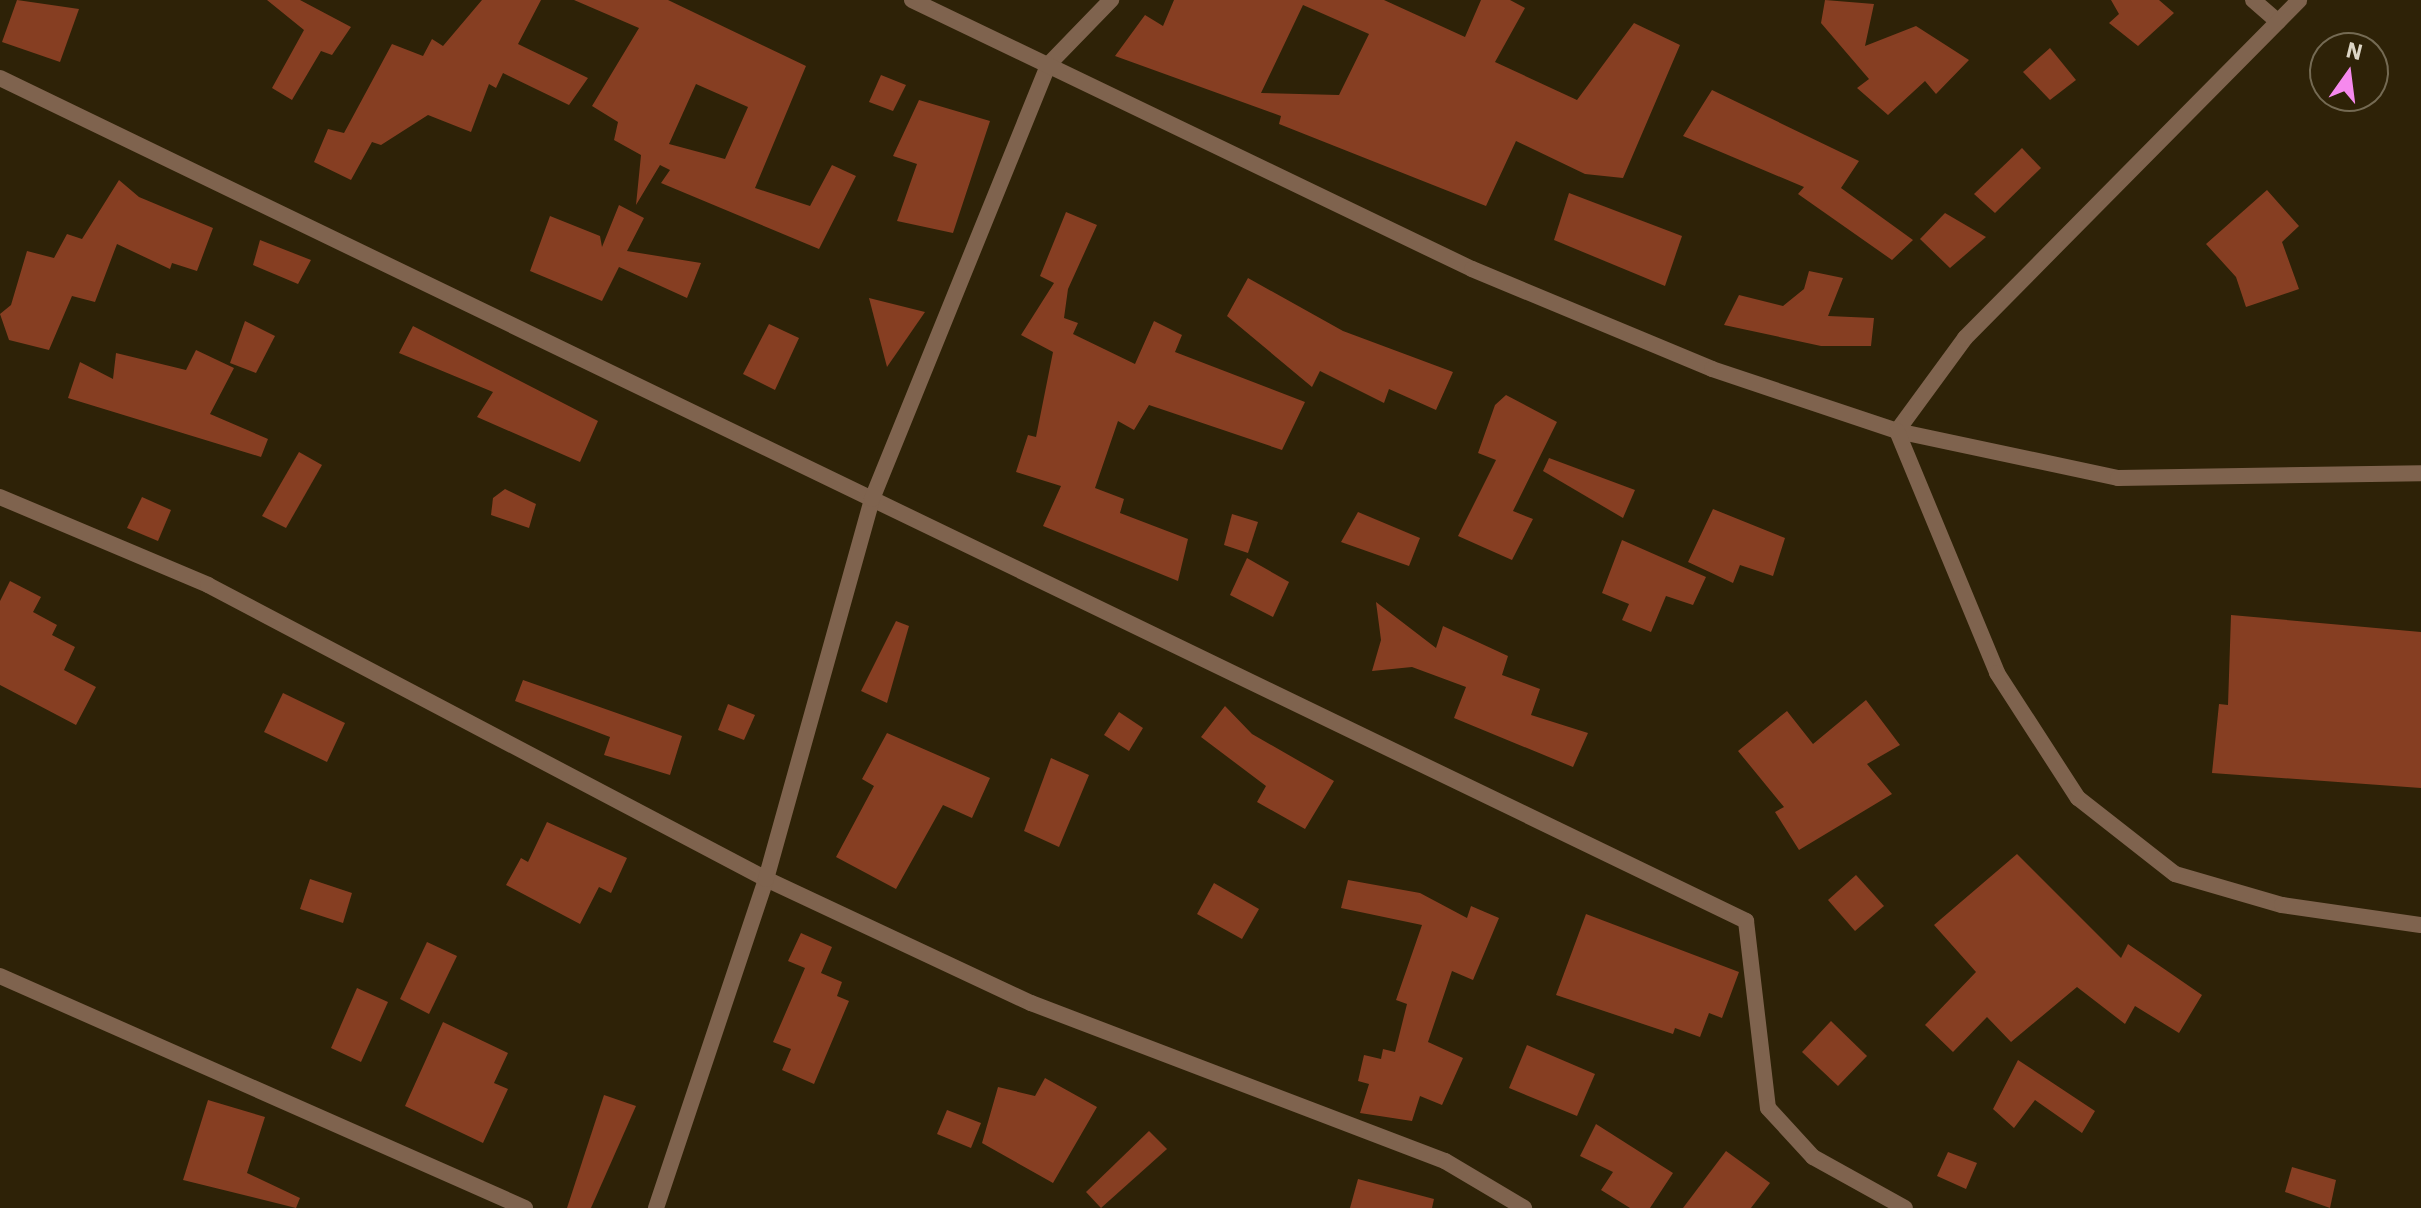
<!DOCTYPE html>
<style>
body{margin:0}
#map{position:relative;width:2421px;height:1208px;overflow:hidden;background:#2e2207;font-family:"IBM Plex Sans",sans-serif}
div>[style]{position:absolute}
[style*='--x']{left:calc(var(--x)*1px);top:calc(var(--y)*1px);width:calc(var(--w)*1px);rotate:calc(var(--a)*1deg)}
.building>*{inset:0;background:#863e22}
.minor>*{height:16px;margin:-8px;padding:0 8px;transform-origin:8px;border-radius:8px;background:#7f634e}
.tertiary>*{height:16px;margin:-8px;padding:0 8px;transform-origin:8px;border-radius:8px;background:#7f634e}
span{translate:-50% -50%;white-space:nowrap;text-align:center;line-height:1.15;-webkit-text-stroke:7px #2e2207;paint-order:stroke}
.north{position:absolute;left:2309px;top:32px;width:80px;height:80px;box-sizing:border-box;background:#2e2207;border:2px solid #746a53;border-radius:50%;rotate:14deg;font-size:22px;font-weight:700;line-height:32px;text-align:center;color:#dcd5c5}
.north::after{content:'';display:block;margin:auto;width:28px;height:36px;background:#f689ee;clip-path:polygon(50% 0,100% 100%,50% 72%,0 100%)}
</style>
<div id="map">
<div class="building">
<div style="clip-path:polygon(17px 0,79px 9px,60px 62px,2px 42px)"></div>
<div style="clip-path:polygon(267px 0,300px 0,351px 27px,332px 55px,321px 51px,292px 100px,272px 88px,304px 30px)"></div>
<div style="clip-path:polygon(482px 0,541px 0,518px 44px,588px 78px,569px 105px,503px 73px,496px 88px,489px 84px,471px 132px,428px 115px,381px 145px,372px 142px,351px 180px,314px 162px,328px 129px,344px 133px,392px 44px,423px 56px,432px 39px,443px 46px)"></div>
<div style="clip-path:polygon(evenodd,574px 0,668px 0,806px 66px,755px 188px,810px 206px,832px 165px,856px 176px,819px 249px,661px 183px,670px 170px,660px 165px,636px 205px,641px 155px,614px 140px,618px 122px,592px 106px,639px 28px,574px 0,696px 84px,748px 107px,725px 159px,669px 144px,696px 84px)"></div>
<div style="clip-path:polygon(evenodd,1174px 0,1384px 0,1465px 37px,1481px 0,1510px 0,1525px 8px,1495px 62px,1577px 100px,1634px 23px,1680px 45px,1623px 178px,1585px 174px,1516px 141px,1486px 206px,1279px 124px,1281px 116px,1115px 56px,1145px 15px,1163px 26px,1174px 0,1303px 5px,1369px 34px,1339px 95px,1261px 93px,1303px 5px)"></div>
<div style="clip-path:polygon(1825px 0,1874px 4px,1865px 46px,1916px 26px,1969px 60px,1936px 94px,1925px 81px,1888px 115px,1857px 88px,1869px 79px,1821px 23px)"></div>
<div style="clip-path:polygon(2111px 0,2159px 0,2174px 13px,2138px 46px,2109px 23px,2119px 14px)"></div>
<div style="clip-path:polygon(2050px 48px,2076px 80px,2050px 100px,2023px 72px)"></div>
<div style="clip-path:polygon(881px 75px,906px 85px,893px 111px,869px 102px)"></div>
<div style="clip-path:polygon(1712px 90px,1859px 161px,1841px 188px,1913px 240px,1892px 260px,1798px 194px,1804px 187px,1683px 136px)"></div>
<div style="clip-path:polygon(919px 100px,990px 121px,953px 233px,897px 221px,917px 164px,893px 156px)"></div>
<div style="clip-path:polygon(2022px 148px,2041px 168px,1995px 213px,1974px 194px)"></div>
<div style="clip-path:polygon(119px 180px,139px 197px,213px 228px,197px 271px,172px 263px,170px 269px,117px 244px,95px 302px,72px 296px,49px 350px,9px 340px,0 314px,11px 305px,27px 251px,54px 258px,67px 234px,82px 239px)"></div>
<div style="clip-path:polygon(2267px 190px,2299px 226px,2282px 242px,2299px 289px,2246px 307px,2236px 277px,2206px 244px)"></div>
<div style="clip-path:polygon(1569px 193px,1682px 236px,1665px 286px,1554px 240px)"></div>
<div style="clip-path:polygon(619px 205px,644px 218px,627px 251px,701px 263px,687px 298px,619px 267px,602px 301px,530px 271px,550px 216px,600px 236px,602px 247px)"></div>
<div style="clip-path:polygon(1066px 212px,1097px 225px,1068px 289px,1064px 318px,1078px 323px,1073px 334px,1135px 364px,1154px 321px,1182px 335px,1175px 352px,1305px 402px,1282px 450px,1149px 405px,1134px 430px,1118px 421px,1095px 488px,1124px 499px,1120px 513px,1188px 539px,1178px 581px,1043px 526px,1061px 486px,1016px 472px,1028px 435px,1036px 437px,1053px 352px,1021px 335px,1054px 283px,1040px 276px)"></div>
<div style="clip-path:polygon(1945px 213px,1986px 237px,1950px 268px,1920px 239px)"></div>
<div style="clip-path:polygon(260px 240px,311px 260px,298px 284px,253px 265px)"></div>
<div style="clip-path:polygon(1809px 271px,1843px 278px,1828px 316px,1874px 318px,1871px 346px,1821px 346px,1724px 325px,1739px 295px,1783px 306px,1804px 289px)"></div>
<div style="clip-path:polygon(1248px 278px,1343px 331px,1453px 372px,1436px 410px,1389px 389px,1384px 403px,1320px 371px,1312px 387px,1227px 316px)"></div>
<div style="clip-path:polygon(869px 298px,925px 312px,887px 367px)"></div>
<div style="clip-path:polygon(245px 321px,275px 336px,256px 373px,230px 363px)"></div>
<div style="clip-path:polygon(769px 324px,799px 338px,775px 390px,743px 374px)"></div>
<div style="clip-path:polygon(413px 326px,598px 421px,580px 462px,477px 417px,493px 392px,399px 353px)"></div>
<div style="clip-path:polygon(196px 350px,234px 368px,210px 414px,268px 439px,261px 457px,68px 398px,80px 362px,113px 379px,116px 353px,186px 370px)"></div>
<div style="clip-path:polygon(1506px 395px,1557px 422px,1513px 511px,1533px 519px,1512px 560px,1458px 536px,1496px 460px,1478px 453px,1495px 405px)"></div>
<div style="clip-path:polygon(299px 452px,322px 465px,286px 528px,262px 516px)"></div>
<div style="clip-path:polygon(1549px 458px,1635px 490px,1623px 518px,1543px 471px)"></div>
<div style="clip-path:polygon(505px 489px,536px 504px,529px 528px,491px 515px,493px 498px)"></div>
<div style="clip-path:polygon(142px 497px,171px 510px,158px 541px,127px 528px)"></div>
<div style="clip-path:polygon(1713px 509px,1785px 538px,1773px 576px,1740px 565px,1733px 583px,1688px 562px)"></div>
<div style="clip-path:polygon(1358px 512px,1420px 538px,1409px 566px,1341px 542px)"></div>
<div style="clip-path:polygon(1232px 514px,1258px 522px,1248px 553px,1224px 545px)"></div>
<div style="clip-path:polygon(1622px 540px,1706px 577px,1693px 605px,1666px 596px,1651px 632px,1622px 620px,1629px 604px,1602px 593px)"></div>
<div style="clip-path:polygon(1247px 558px,1289px 582px,1273px 617px,1230px 595px)"></div>
<div style="clip-path:polygon(10px 581px,41px 597px,33px 612px,57px 625px,52px 635px,75px 647px,64px 670px,96px 687px,76px 725px,0 685px,0 601px)"></div>
<div style="clip-path:polygon(1376px 602px,1436px 648px,1443px 626px,1508px 656px,1502px 675px,1540px 689px,1531px 715px,1588px 733px,1573px 767px,1454px 718px,1466px 687px,1412px 667px,1372px 671px,1381px 640px)"></div>
<div style="clip-path:polygon(2231px 615px,2421px 632px,2421px 788px,2212px 773px,2219px 704px,2228px 705px)"></div>
<div style="clip-path:polygon(896px 621px,909px 626px,887px 703px,861px 691px)"></div>
<div style="clip-path:polygon(523px 680px,682px 736px,670px 775px,604px 755px,610px 737px,515px 701px)"></div>
<div style="clip-path:polygon(283px 693px,345px 723px,327px 762px,264px 732px)"></div>
<div style="clip-path:polygon(1866px 700px,1900px 745px,1867px 764px,1892px 794px,1799px 850px,1775px 812px,1784px 807px,1738px 751px,1787px 711px,1813px 744px)"></div>
<div style="clip-path:polygon(728px 704px,755px 715px,744px 740px,718px 730px)"></div>
<div style="clip-path:polygon(1225px 706px,1252px 734px,1334px 781px,1305px 829px,1257px 802px,1266px 786px,1201px 737px)"></div>
<div style="clip-path:polygon(1119px 712px,1143px 728px,1129px 751px,1104px 735px)"></div>
<div style="clip-path:polygon(887px 733px,990px 778px,972px 818px,943px 805px,896px 889px,836px 857px,874px 786px,862px 779px)"></div>
<div style="clip-path:polygon(1051px 758px,1089px 775px,1059px 847px,1024px 831px)"></div>
<div style="clip-path:polygon(547px 822px,627px 858px,611px 893px,599px 887px,580px 924px,506px 885px,521px 858px,528px 862px)"></div>
<div style="clip-path:polygon(2017px 854px,2121px 958px,2128px 944px,2202px 995px,2179px 1033px,2135px 1006px,2125px 1024px,2077px 987px,2011px 1042px,1987px 1017px,1953px 1052px,1925px 1025px,1976px 972px,1934px 925px)"></div>
<div style="clip-path:polygon(1856px 875px,1884px 906px,1855px 931px,1828px 900px)"></div>
<div style="clip-path:polygon(310px 879px,352px 893px,343px 923px,300px 909px)"></div>
<div style="clip-path:polygon(1348px 880px,1420px 893px,1467px 918px,1471px 906px,1499px 918px,1473px 980px,1452px 971px,1428px 1042px,1463px 1058px,1442px 1105px,1420px 1096px,1412px 1121px,1360px 1113px,1369px 1084px,1358px 1081px,1364px 1055px,1381px 1059px,1383px 1049px,1395px 1052px,1407px 1004px,1396px 1000px,1422px 925px,1341px 908px)"></div>
<div style="clip-path:polygon(1214px 883px,1259px 909px,1242px 939px,1197px 914px)"></div>
<div style="clip-path:polygon(1586px 914px,1739px 972px,1722px 1018px,1709px 1013px,1700px 1037px,1675px 1028px,1673px 1034px,1556px 995px)"></div>
<div style="clip-path:polygon(801px 933px,832px 947px,821px 973px,842px 982px,837px 996px,849px 1001px,814px 1084px,782px 1070px,791px 1049px,773px 1042px,805px 968px,788px 961px)"></div>
<div style="clip-path:polygon(427px 942px,457px 956px,429px 1014px,400px 999px)"></div>
<div style="clip-path:polygon(357px 988px,388px 1002px,361px 1062px,331px 1048px)"></div>
<div style="clip-path:polygon(1831px 1021px,1867px 1056px,1838px 1086px,1802px 1052px)"></div>
<div style="clip-path:polygon(443px 1022px,508px 1053px,494px 1083px,508px 1089px,483px 1143px,405px 1106px)"></div>
<div style="clip-path:polygon(1527px 1045px,1595px 1074px,1577px 1116px,1509px 1088px)"></div>
<div style="clip-path:polygon(2018px 1060px,2095px 1111px,2082px 1133px,2035px 1100px,2014px 1128px,1993px 1109px)"></div>
<div style="clip-path:polygon(1045px 1078px,1097px 1107px,1053px 1183px,982px 1143px,998px 1087px,1035px 1096px)"></div>
<div style="clip-path:polygon(604px 1095px,636px 1106px,591px 1208px,567px 1208px)"></div>
<div style="clip-path:polygon(208px 1100px,265px 1117px,247px 1173px,300px 1198px,296px 1208px,183px 1180px)"></div>
<div style="clip-path:polygon(947px 1110px,981px 1123px,971px 1148px,937px 1134px)"></div>
<div style="clip-path:polygon(1596px 1124px,1673px 1173px,1650px 1208px,1630px 1208px,1601px 1190px,1613px 1172px,1580px 1156px)"></div>
<div style="clip-path:polygon(1149px 1131px,1167px 1149px,1101px 1208px,1086px 1192px)"></div>
<div style="clip-path:polygon(1726px 1151px,1770px 1183px,1751px 1208px,1683px 1208px)"></div>
<div style="clip-path:polygon(1948px 1152px,1977px 1163px,1966px 1189px,1937px 1176px)"></div>
<div style="clip-path:polygon(2292px 1167px,2336px 1180px,2330px 1208px,2285px 1192px)"></div>
<div style="clip-path:polygon(1358px 1179px,1434px 1199px,1432px 1208px,1350px 1208px)"></div>
</div>
<div class="minor">
<div style="--x:2253;--y:0;--w:33;--a:41"></div>
<div style="--x:0;--y:78;--w:1939;--a:25.77"></div>
<div style="--x:1746;--y:921;--w:188;--a:83.3"></div>
<div style="--x:1768;--y:1108;--w:67;--a:47.4"></div>
<div style="--x:1813;--y:1157;--w:105;--a:29"></div>
<div style="--x:1897;--y:431;--w:226;--a:12"></div>
<div style="--x:2118;--y:478;--w:303;--a:-0.9"></div>
<div style="--x:0;--y:497;--w:226;--a:22.9"></div>
<div style="--x:208;--y:585;--w:631;--a:27.78"></div>
<div style="--x:766;--y:879;--w:293;--a:25.1"></div>
<div style="--x:1031;--y:1003;--w:443;--a:20.9"></div>
<div style="--x:1445;--y:1161;--w:92;--a:30.7"></div>
<div style="--x:0;--y:976;--w:574;--a:23.84"></div>
<div style="--x:656;--y:1208;--w:347;--a:-71.5"></div>
<div style="--x:766;--y:879;--w:395;--a:-74.4"></div>
<div style="--x:872;--y:499;--w:468;--a:-67.9"></div>
<div style="--x:1048;--y:65;--w:91;--a:-45.9"></div>
</div>
<div class="tertiary">
<div style="--x:912;--y:0;--w:621;--a:25.66"></div>
<div style="--x:1472;--y:269;--w:260;--a:22.6"></div>
<div style="--x:1712;--y:369;--w:195;--a:18.5"></div>
<div style="--x:1897;--y:431;--w:115;--a:-53.8"></div>
<div style="--x:1965;--y:338;--w:475;--a:-45.3"></div>
<div style="--x:1897;--y:431;--w:262;--a:67.5"></div>
<div style="--x:1997;--y:673;--w:149;--a:57.1"></div>
<div style="--x:2078;--y:798;--w:123;--a:38.1"></div>
<div style="--x:2175;--y:874;--w:111;--a:16.2"></div>
<div style="--x:2282;--y:905;--w:140;--a:8.2"></div>
</div>
<div class="north">N</div>
</div>
